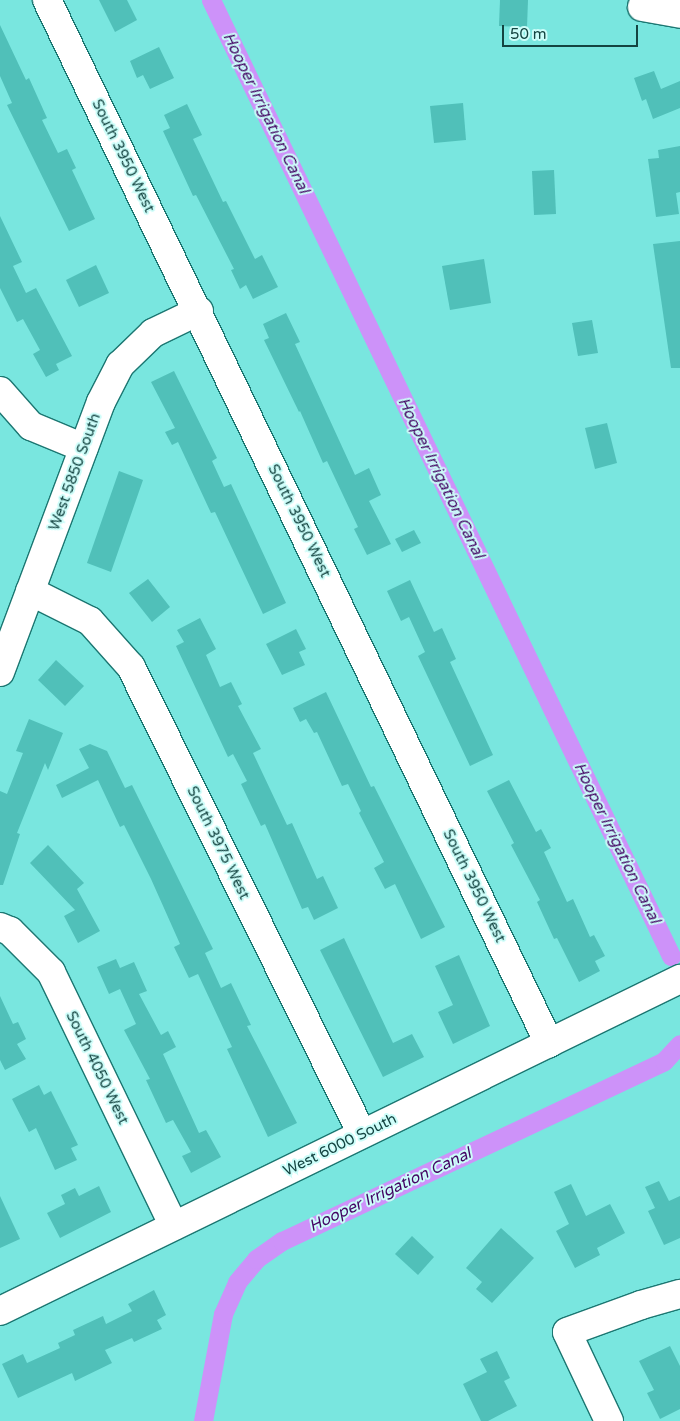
<!DOCTYPE html>
<style>
body{margin:0}
#map{position:relative;width:680px;height:1421px;overflow:hidden;background:#79e6df;font-family:"Varela Round",sans-serif}
div>[style]{position:absolute}
[style*='--x']{left:calc(var(--x)*1px);top:calc(var(--y)*1px);width:calc(var(--w)*1px);rotate:calc(var(--a)*1deg)}
.canal>*{height:19px;margin:-9.5px;padding:0 9.5px;transform-origin:9.5px;border-radius:9.5px;background:#cd92f9}
.building>*{inset:0;background:#50c0b9}
.roads{filter:drop-shadow(1px 0 #1c7772) drop-shadow(-1px 0 #1c7772) drop-shadow(0 1px #1c7772) drop-shadow(0 -1px #1c7772)}
.minor>*{height:28px;margin:-14px;padding:0 14px;transform-origin:14px;border-radius:14px;background:#fff}
span{translate:-50% -50%;white-space:nowrap;text-align:center;line-height:1.15;-webkit-text-stroke:4px #ccfdf9;paint-order:stroke}
.street-label{font-size:15px;color:#144441}
.water-label{font-size:16px;color:#430463;font-style:italic}
.scale{position:absolute;left:502px;top:25px;width:136px;height:22px;box-sizing:border-box;border:2px solid #144441;border-top:0;padding-left:6px;font-size:15px;line-height:18px;white-space:nowrap;color:#144441;-webkit-text-stroke:4px #ccfdf9;paint-order:stroke}
</style>
<div id="map">
<div class="canal">
<div style="--x:211;--y:0;--w:1061;--a:64.3"></div>
<div style="--x:203;--y:1421;--w:109;--a:-79.4"></div>
<div style="--x:223;--y:1314;--w:35;--a:-66"></div>
<div style="--x:237;--y:1282;--w:30;--a:-50"></div>
<div style="--x:256;--y:1259;--w:32;--a:-35"></div>
<div style="--x:282;--y:1241;--w:422;--a:-25.2"></div>
<div style="--x:664;--y:1061;--w:23;--a:-47"></div>
</div>
<div class="building">
<div style="clip-path:polygon(99px 0,127px 0,137px 20px,115px 32px)"></div>
<div style="clip-path:polygon(500px 0,528px 0,527px 27px,499px 26px)"></div>
<div style="clip-path:polygon(0 25px,26px 80px,29px 78px,47px 118px,42px 120px,58px 153px,67px 149px,76px 168px,72px 170px,95px 219px,69px 231px,7px 105px,12px 103px,0 76px)"></div>
<div style="clip-path:polygon(159px 47px,174px 78px,150px 89px,143px 75px,137px 78px,130px 61px)"></div>
<div style="clip-path:polygon(654px 71px,661px 89px,680px 81px,680px 108px,653px 119px,646px 99px,642px 101px,634px 78px)"></div>
<div style="clip-path:polygon(463px 103px,466px 140px,434px 143px,430px 106px)"></div>
<div style="clip-path:polygon(187px 104px,202px 135px,193px 139px,223px 202px,226px 201px,255px 259px,262px 255px,278px 287px,253px 299px,246px 285px,240px 289px,231px 270px,234px 269px,196px 195px,193px 196px,163px 131px,170px 128px,164px 115px)"></div>
<div style="clip-path:polygon(680px 146px,680px 192px,676px 193px,679px 214px,656px 217px,648px 159px,659px 158px,658px 150px)"></div>
<div style="clip-path:polygon(554px 170px,556px 214px,534px 215px,532px 171px)"></div>
<div style="clip-path:polygon(0 216px,22px 262px,13px 266px,26px 293px,36px 288px,72px 356px,56px 364px,59px 370px,46px 377px,33px 354px,40px 350px,23px 319px,17px 322px,0 288px)"></div>
<div style="clip-path:polygon(680px 241px,680px 368px,671px 368px,653px 244px)"></div>
<div style="clip-path:polygon(484px 259px,491px 303px,450px 310px,442px 266px)"></div>
<div style="clip-path:polygon(96px 265px,109px 293px,79px 307px,66px 280px)"></div>
<div style="clip-path:polygon(286px 313px,300px 342px,295px 344px,355px 475px,369px 468px,381px 495px,369px 501px,391px 544px,367px 555px,354px 529px,358px 527px,327px 461px,323px 463px,300px 411px,299px 412px,264px 340px,269px 338px,263px 324px)"></div>
<div style="clip-path:polygon(592px 320px,598px 353px,578px 356px,572px 323px)"></div>
<div style="clip-path:polygon(174px 371px,217px 458px,212px 461px,224px 487px,231px 484px,286px 603px,263px 614px,215px 512px,211px 513px,178px 442px,172px 445px,165px 432px,175px 428px,151px 382px)"></div>
<div style="clip-path:polygon(607px 423px,617px 463px,595px 469px,585px 428px)"></div>
<div style="clip-path:polygon(119px 471px,143px 480px,111px 572px,87px 563px)"></div>
<div style="clip-path:polygon(414px 530px,421px 543px,402px 552px,395px 539px)"></div>
<div style="clip-path:polygon(148px 579px,170px 607px,152px 622px,129px 593px)"></div>
<div style="clip-path:polygon(410px 580px,434px 632px,442px 628px,456px 659px,450px 662px,493px 755px,470px 766px,418px 656px,425px 652px,409px 617px,401px 621px,387px 591px)"></div>
<div style="clip-path:polygon(200px 618px,216px 649px,206px 655px,220px 687px,231px 682px,242px 704px,238px 706px,261px 749px,253px 753px,287px 825px,292px 823px,317px 879px,323px 876px,338px 908px,314px 920px,308px 907px,302px 909px,265px 824px,261px 826px,241px 784px,247px 781px,233px 754px,228px 757px,176px 646px,184px 642px,177px 630px)"></div>
<div style="clip-path:polygon(296px 629px,306px 649px,299px 652px,305px 665px,282px 675px,266px 644px)"></div>
<div style="clip-path:polygon(56px 660px,84px 686px,65px 706px,38px 680px)"></div>
<div style="clip-path:polygon(326px 692px,371px 787px,374px 786px,445px 927px,421px 939px,395px 884px,385px 889px,374px 868px,384px 862px,359px 813px,361px 811px,348px 784px,342px 786px,317px 732px,314px 733px,306px 719px,300px 722px,293px 708px)"></div>
<div style="clip-path:polygon(29px 719px,63px 733px,48px 770px,45px 763px,17px 833px,20px 834px,3px 885px,0 885px,0 791px,7px 794px,23px 753px,16px 751px)"></div>
<div style="clip-path:polygon(90px 744px,107px 751px,125px 788px,132px 785px,213px 949px,205px 953px,221px 988px,231px 983px,251px 1025px,247px 1026px,297px 1123px,268px 1137px,227px 1049px,232px 1047px,198px 974px,189px 978px,174px 947px,180px 944px,151px 879px,124px 825px,120px 827px,98px 780px,62px 798px,56px 785px,89px 768px,79px 749px)"></div>
<div style="clip-path:polygon(509px 780px,536px 832px,541px 829px,551px 848px,544px 852px,567px 902px,573px 899px,590px 937px,594px 935px,605px 956px,595px 961px,600px 971px,579px 982px,557px 938px,554px 939px,537px 902px,540px 900px,511px 845px,514px 843px,487px 791px)"></div>
<div style="clip-path:polygon(48px 845px,84px 883px,77px 889px,100px 931px,78px 943px,64px 916px,75px 910px,30px 863px)"></div>
<div style="clip-path:polygon(344px 938px,393px 1043px,412px 1034px,424px 1057px,383px 1077px,320px 950px)"></div>
<div style="clip-path:polygon(459px 955px,490px 1026px,453px 1044px,438px 1012px,453px 1005px,435px 966px)"></div>
<div style="clip-path:polygon(116px 959px,120px 968px,134px 962px,147px 991px,139px 994px,161px 1035px,168px 1031px,176px 1047px,163px 1054px,199px 1133px,206px 1130px,221px 1157px,191px 1173px,182px 1156px,191px 1152px,173px 1120px,166px 1123px,146px 1080px,150px 1079px,124px 1030px,136px 1024px,120px 989px,109px 994px,97px 967px)"></div>
<div style="clip-path:polygon(0 996px,13px 1024px,18px 1022px,26px 1039px,17px 1044px,26px 1059px,5px 1070px,0 1060px)"></div>
<div style="clip-path:polygon(39px 1085px,44px 1095px,51px 1091px,78px 1145px,71px 1148px,77px 1160px,55px 1170px,36px 1128px,29px 1132px,12px 1099px)"></div>
<div style="clip-path:polygon(659px 1181px,669px 1201px,680px 1196px,680px 1238px,664px 1245px,648px 1211px,655px 1208px,645px 1187px)"></div>
<div style="clip-path:polygon(571px 1184px,586px 1216px,610px 1204px,625px 1233px,597px 1248px,600px 1255px,575px 1268px,556px 1231px,569px 1224px,554px 1192px)"></div>
<div style="clip-path:polygon(99px 1186px,111px 1212px,60px 1238px,47px 1213px,65px 1204px,61px 1195px,75px 1188px,79px 1196px)"></div>
<div style="clip-path:polygon(0 1196px,20px 1239px,0 1248px)"></div>
<div style="clip-path:polygon(501px 1228px,534px 1258px,492px 1303px,476px 1289px,482px 1282px,466px 1268px)"></div>
<div style="clip-path:polygon(412px 1236px,434px 1257px,418px 1275px,395px 1254px)"></div>
<div style="clip-path:polygon(154px 1290px,166px 1315px,157px 1320px,162px 1329px,134px 1342px,132px 1338px,105px 1350px,112px 1363px,75px 1381px,72px 1373px,18px 1398px,2px 1364px,23px 1354px,27px 1363px,60px 1348px,58px 1343px,75px 1335px,73px 1330px,103px 1316px,106px 1324px,132px 1311px,128px 1304px)"></div>
<div style="clip-path:polygon(670px 1346px,680px 1366px,680px 1409px,660px 1419px,647px 1393px,654px 1390px,639px 1361px)"></div>
<div style="clip-path:polygon(497px 1351px,510px 1378px,504px 1381px,517px 1406px,488px 1421px,481px 1421px,463px 1384px,487px 1372px,480px 1359px)"></div>
</div>
<div class="roads">
<div class="minor">
<div style="--x:47;--y:0;--w:1158;--a:64.3"></div>
<div style="--x:642;--y:7;--w:39;--a:10"></div>
<div style="--x:0;--y:391;--w:47;--a:48.5"></div>
<div style="--x:31;--y:426;--w:57;--a:22.5"></div>
<div style="--x:30;--y:591;--w:67;--a:26.6"></div>
<div style="--x:90;--y:621;--w:62;--a:48.3"></div>
<div style="--x:131;--y:667;--w:521;--a:63.68"></div>
<div style="--x:0;--y:672;--w:288;--a:-69.5"></div>
<div style="--x:101;--y:402;--w:42;--a:-62.8"></div>
<div style="--x:120;--y:365;--w:46;--a:-44.1"></div>
<div style="--x:153;--y:333;--w:51;--a:-25.6"></div>
<div style="--x:0;--y:927;--w:11;--a:22"></div>
<div style="--x:10;--y:931;--w:58;--a:45"></div>
<div style="--x:51;--y:972;--w:282;--a:64.2"></div>
<div style="--x:0;--y:1311;--w:757;--a:-26.02"></div>
<div style="--x:609;--y:1421;--w:98;--a:-115.3"></div>
<div style="--x:567;--y:1332;--w:79;--a:-20"></div>
<div style="--x:641;--y:1305;--w:41;--a:-15.8"></div>
</div>
</div>
<div class="street-label">
<span style="left:123px;top:156px;rotate:64deg">South 3950 West</span>
<span style="left:75px;top:472px;rotate:-70deg">West 5850 South</span>
<span style="left:299px;top:521px;rotate:64deg">South 3950 West</span>
<span style="left:218px;top:843px;rotate:64deg">South 3975 West</span>
<span style="left:474px;top:886px;rotate:64deg">South 3950 West</span>
<span style="left:97px;top:1068px;rotate:64deg">South 4050 West</span>
<span style="left:340px;top:1145px;rotate:-26deg">West 6000 South</span>
</div>
<div class="water-label">
<span style="left:266px;top:113px;rotate:64deg">Hooper Irrigation Canal</span>
<span style="left:441px;top:478px;rotate:64deg">Hooper Irrigation Canal</span>
<span style="left:617px;top:843px;rotate:64deg">Hooper Irrigation Canal</span>
<span style="left:390px;top:1190px;rotate:-25deg">Hooper Irrigation Canal</span>
</div>
<div class="scale">50 m</div>
</div>
